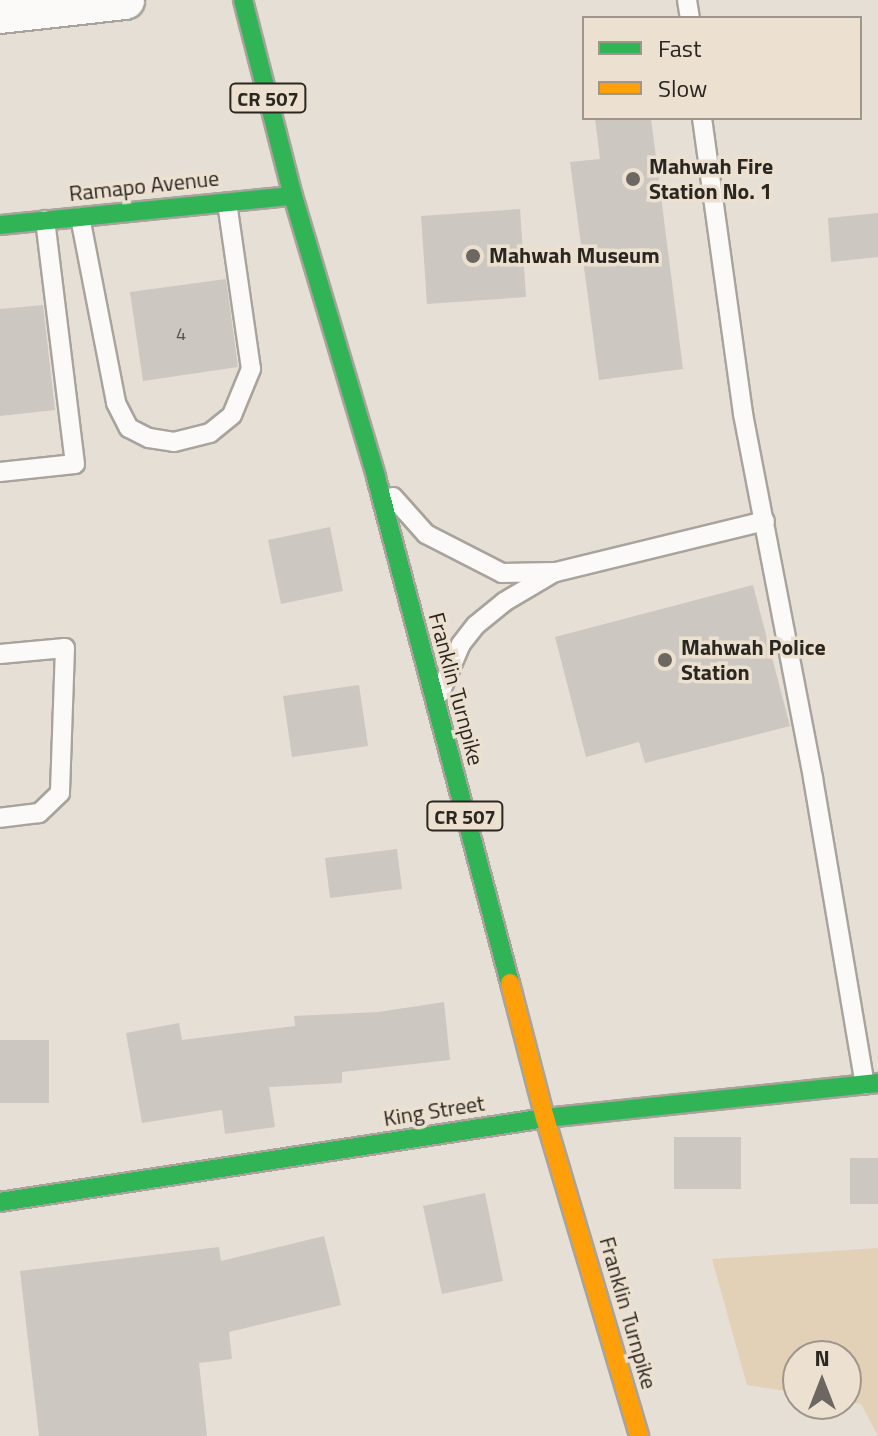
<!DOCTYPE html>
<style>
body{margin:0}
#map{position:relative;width:878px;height:1436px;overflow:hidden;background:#e6dfd6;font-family:"Titillium Web",sans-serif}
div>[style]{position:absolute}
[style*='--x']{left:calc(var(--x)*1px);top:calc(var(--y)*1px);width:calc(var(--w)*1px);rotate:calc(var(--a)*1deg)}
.green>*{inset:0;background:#e3d1b7}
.building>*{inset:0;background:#ccc7c0}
.roads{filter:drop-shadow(2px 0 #a8a39c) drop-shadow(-2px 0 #a8a39c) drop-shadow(0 2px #a8a39c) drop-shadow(0 -2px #a8a39c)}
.lane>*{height:18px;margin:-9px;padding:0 9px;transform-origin:9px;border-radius:9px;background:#fbfaf9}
.street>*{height:38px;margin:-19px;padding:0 19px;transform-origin:19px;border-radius:19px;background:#fbfaf9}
.fast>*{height:18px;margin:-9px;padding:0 9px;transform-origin:9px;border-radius:9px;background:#30b455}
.slow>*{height:18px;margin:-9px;padding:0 9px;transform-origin:9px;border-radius:9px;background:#ff9f0a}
.dots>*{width:22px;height:22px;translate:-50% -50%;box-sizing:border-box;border:4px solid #ece0d0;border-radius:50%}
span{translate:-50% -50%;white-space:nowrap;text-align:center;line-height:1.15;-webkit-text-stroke:7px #ece0d0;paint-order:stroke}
.number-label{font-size:18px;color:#55514a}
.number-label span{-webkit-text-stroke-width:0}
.shield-label span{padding:2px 6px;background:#ece0d0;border:2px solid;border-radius:6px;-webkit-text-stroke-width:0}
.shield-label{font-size:20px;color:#2a2620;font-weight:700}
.poi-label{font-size:22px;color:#2a2620;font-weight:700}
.left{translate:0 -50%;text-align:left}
.street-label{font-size:22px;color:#2a2620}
.legend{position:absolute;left:582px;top:16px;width:280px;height:104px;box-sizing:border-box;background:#ece0d0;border:2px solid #9e968a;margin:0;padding:10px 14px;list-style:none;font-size:24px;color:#2a2620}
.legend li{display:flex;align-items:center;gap:16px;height:40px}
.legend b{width:40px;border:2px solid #9e968a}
.north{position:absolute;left:782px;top:1340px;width:80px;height:80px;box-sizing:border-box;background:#ece0d0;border:2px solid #9e968a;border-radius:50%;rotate:0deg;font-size:22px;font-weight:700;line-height:32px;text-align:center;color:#2a2620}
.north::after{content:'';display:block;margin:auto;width:28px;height:36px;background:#6c6760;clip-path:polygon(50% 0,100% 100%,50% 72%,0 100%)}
</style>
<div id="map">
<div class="green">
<div style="clip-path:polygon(878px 1248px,878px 1436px,861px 1404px,846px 1401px,846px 1356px,798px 1356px,798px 1393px,747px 1385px,712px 1259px)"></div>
</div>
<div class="building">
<div style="clip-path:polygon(595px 118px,651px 118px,683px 369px,599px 380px,570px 162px,600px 159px)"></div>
<div style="clip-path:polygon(520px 209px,526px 297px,427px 304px,421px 216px)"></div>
<div style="clip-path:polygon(878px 213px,878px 257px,831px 262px,828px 218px)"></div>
<div style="clip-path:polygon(226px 279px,238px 367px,143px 381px,130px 292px)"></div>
<div style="clip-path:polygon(43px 305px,55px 410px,0 416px,0 309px)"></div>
<div style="clip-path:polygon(330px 527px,343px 591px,281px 604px,268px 540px)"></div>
<div style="clip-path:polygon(753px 585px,790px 726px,645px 763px,639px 742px,586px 757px,555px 637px)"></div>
<div style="clip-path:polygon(359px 685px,368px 746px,292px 757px,283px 696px)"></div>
<div style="clip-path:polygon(397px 849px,402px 889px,330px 898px,325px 858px)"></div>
<div style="clip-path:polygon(444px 1002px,450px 1060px,342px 1072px,342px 1083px,269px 1087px,275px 1127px,225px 1134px,222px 1110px,142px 1123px,126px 1033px,179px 1023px,182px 1040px,295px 1026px,294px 1016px,378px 1012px)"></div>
<div style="clip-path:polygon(0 1040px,49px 1040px,49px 1103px,0 1103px)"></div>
<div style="clip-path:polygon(674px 1137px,741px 1137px,741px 1189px,674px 1189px)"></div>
<div style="clip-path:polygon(850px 1158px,878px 1158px,878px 1204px,850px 1204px)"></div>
<div style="clip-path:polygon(485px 1193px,503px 1281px,442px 1294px,423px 1206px)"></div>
<div style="clip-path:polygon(324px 1236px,341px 1305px,229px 1332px,232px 1359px,199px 1363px,207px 1436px,39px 1436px,20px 1271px,219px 1247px,221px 1261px)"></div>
</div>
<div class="roads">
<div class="lane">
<div style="--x:687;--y:0;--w:18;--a:81"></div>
<div style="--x:702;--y:118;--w:299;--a:82.1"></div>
<div style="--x:743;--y:414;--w:371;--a:79.1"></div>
<div style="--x:813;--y:778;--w:311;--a:80.4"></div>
<div style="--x:80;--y:217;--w:189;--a:79"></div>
<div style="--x:116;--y:403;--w:28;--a:63"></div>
<div style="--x:129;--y:428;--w:22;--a:27"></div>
<div style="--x:149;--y:438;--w:25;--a:9"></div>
<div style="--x:174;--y:442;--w:37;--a:-14"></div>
<div style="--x:210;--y:433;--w:28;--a:-39"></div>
<div style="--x:232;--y:415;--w:50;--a:-67.6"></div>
<div style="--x:251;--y:369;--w:168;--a:-98.2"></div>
<div style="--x:0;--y:472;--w:75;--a:-6.1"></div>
<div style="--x:75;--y:464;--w:246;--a:-97"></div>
<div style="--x:393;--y:497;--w:50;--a:48.3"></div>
<div style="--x:426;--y:534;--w:85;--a:27.2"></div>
<div style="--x:502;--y:573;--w:54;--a:-1.1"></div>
<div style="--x:556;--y:572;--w:215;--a:-13.7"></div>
<div style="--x:0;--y:654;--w:65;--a:-5.3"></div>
<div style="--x:65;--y:648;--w:145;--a:92"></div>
<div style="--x:60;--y:793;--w:29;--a:136"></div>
<div style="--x:39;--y:813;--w:39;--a:173"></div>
<div style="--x:440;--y:693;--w:53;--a:-66.8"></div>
<div style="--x:461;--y:644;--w:24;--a:-52"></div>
<div style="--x:476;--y:625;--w:36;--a:-39"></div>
<div style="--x:504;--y:602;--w:57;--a:-30.6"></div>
</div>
<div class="street">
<div style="--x:0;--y:14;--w:126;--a:-6.4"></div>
</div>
<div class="fast">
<div style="--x:243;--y:0;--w:202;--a:75.7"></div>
<div style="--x:293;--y:196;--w:293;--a:73.5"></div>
<div style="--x:376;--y:477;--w:523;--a:75.17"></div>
<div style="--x:0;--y:225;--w:294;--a:-5.7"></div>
<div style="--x:0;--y:1202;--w:551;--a:-8.76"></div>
<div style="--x:545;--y:1118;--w:335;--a:-6"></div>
</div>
<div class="slow">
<div style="--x:510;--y:983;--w:139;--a:75.5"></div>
<div style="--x:545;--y:1118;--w:332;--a:73.5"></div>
</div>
</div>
<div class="dots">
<div style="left:633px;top:179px;background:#6c6760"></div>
<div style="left:473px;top:256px;background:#6c6760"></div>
<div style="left:665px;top:660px;background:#6c6760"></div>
</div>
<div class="number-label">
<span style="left:181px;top:334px">4</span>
</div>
<div class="shield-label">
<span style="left:268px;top:98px">CR 507</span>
<span style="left:465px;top:816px">CR 507</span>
</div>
<div class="poi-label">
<span class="left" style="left:649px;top:179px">Mahwah Fire<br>Station No. 1</span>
<span class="left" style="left:489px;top:256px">Mahwah Museum</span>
<span class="left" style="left:681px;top:660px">Mahwah Police<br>Station</span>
</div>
<div class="street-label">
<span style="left:144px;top:186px;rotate:-6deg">Ramapo Avenue</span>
<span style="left:456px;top:689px;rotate:75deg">Franklin Turnpike</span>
<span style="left:434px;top:1111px;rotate:-9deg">King Street</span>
<span style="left:628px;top:1313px;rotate:74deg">Franklin Turnpike</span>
</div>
<ul class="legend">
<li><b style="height:10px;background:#30b455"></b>Fast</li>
<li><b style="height:10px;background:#ff9f0a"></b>Slow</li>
</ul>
<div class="north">N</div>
</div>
